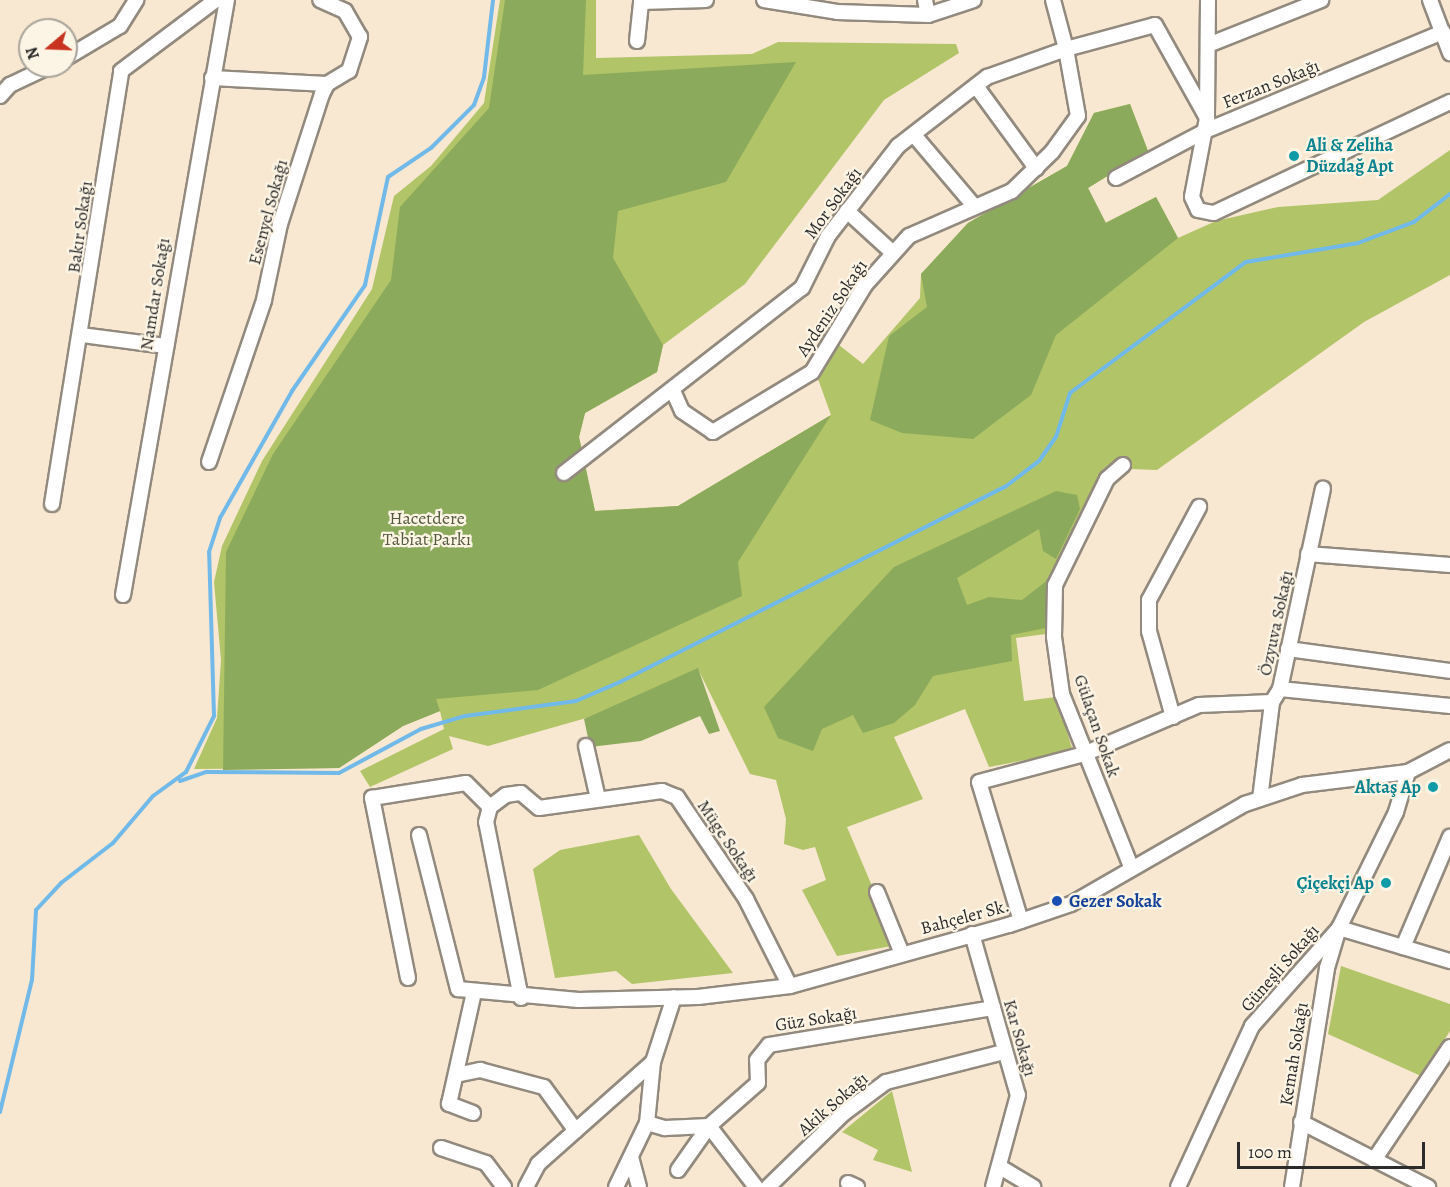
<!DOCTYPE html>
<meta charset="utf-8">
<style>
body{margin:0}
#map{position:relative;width:1450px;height:1187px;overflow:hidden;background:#f8e8d1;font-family:Alegreya,serif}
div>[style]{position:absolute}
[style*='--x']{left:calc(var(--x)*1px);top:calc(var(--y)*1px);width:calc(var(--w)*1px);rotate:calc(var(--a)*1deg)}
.green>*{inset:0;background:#b1c467}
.forest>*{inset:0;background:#8caa5c}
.stream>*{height:4px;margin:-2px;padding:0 2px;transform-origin:2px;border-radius:2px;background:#71b9e9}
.roads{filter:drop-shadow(2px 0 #928a7e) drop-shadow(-2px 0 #928a7e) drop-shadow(0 2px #928a7e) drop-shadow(0 -2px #928a7e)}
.minor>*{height:14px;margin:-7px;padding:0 7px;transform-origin:7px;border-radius:7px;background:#fff}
.dots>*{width:16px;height:16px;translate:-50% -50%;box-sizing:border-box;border:3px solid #fcf5e5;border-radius:50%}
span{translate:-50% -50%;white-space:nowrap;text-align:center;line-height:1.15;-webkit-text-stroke:4.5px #fcf5e5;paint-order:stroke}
.street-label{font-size:18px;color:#2b2b2b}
.culture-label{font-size:18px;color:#0d838f;font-weight:700}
.left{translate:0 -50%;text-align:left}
.right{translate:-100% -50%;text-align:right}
.park-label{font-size:18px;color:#53593d}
.transit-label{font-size:18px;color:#164399;font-weight:700}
.north{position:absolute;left:18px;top:18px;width:60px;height:60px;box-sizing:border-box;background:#fcf5e5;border:2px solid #a8a49b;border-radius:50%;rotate:251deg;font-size:16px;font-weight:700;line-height:24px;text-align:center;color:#2b2b2b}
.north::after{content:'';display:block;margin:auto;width:21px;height:27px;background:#c8321e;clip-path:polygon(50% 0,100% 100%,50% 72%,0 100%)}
.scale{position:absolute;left:1237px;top:1142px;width:188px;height:27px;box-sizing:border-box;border:3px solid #2b2b2b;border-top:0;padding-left:8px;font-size:18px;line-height:21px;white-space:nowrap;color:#2b2b2b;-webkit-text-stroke:4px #fcf5e5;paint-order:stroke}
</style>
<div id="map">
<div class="green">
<div style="clip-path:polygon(500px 0,596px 0,596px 58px,752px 54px,778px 42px,956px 44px,959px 53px,884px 100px,745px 284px,663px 345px,657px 372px,585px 413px,579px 437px,595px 511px,678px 506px,831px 415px,818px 379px,839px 345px,863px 364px,920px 298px,921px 274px,968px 223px,1067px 166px,1094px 113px,1130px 104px,1148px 151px,1088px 188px,1105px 223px,1156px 197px,1178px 238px,1216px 221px,1278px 207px,1378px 200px,1450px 150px,1450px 275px,1364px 322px,1157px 470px,1104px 468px,1052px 581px,1053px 633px,1016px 638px,1024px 701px,1056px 697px,1073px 751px,989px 767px,965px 709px,894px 737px,923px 799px,847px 827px,897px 945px,837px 956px,802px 890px,826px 880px,815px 847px,803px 850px,784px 844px,786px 819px,776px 780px,750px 774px,698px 669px,597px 715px,488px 746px,449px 736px,453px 749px,370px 787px,360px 771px,444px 729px,440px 711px,403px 726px,339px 768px,194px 769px,217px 718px,221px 660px,214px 582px,222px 546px,262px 461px,372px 289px,394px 196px,431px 166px,484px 103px)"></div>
<div style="clip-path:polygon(639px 835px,671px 889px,733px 973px,632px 984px,616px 971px,555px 978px,533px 869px,560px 850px)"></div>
<div style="clip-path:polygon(1341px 966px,1450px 1004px,1450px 1031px,1421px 1076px,1328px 1034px)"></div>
<div style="clip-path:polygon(892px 1091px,912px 1172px,873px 1160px,878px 1150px,842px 1132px)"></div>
</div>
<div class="forest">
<div style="clip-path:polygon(505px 0,586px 0,583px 75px,796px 62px,726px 182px,618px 211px,613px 258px,663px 345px,657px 372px,585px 413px,579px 437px,595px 511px,678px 506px,831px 415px,738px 562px,742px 596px,538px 690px,436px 699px,440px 711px,403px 726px,339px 768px,223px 770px,226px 552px,273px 454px,391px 280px,400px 207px,489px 108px)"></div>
<div style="clip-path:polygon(1130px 104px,1148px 151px,1088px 188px,1106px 223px,1156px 197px,1178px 238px,1056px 335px,1031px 395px,973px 439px,902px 433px,870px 420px,889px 336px,927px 307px,921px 274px,968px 223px,1067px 166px,1094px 113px)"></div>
<div style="clip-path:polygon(1056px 491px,1077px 495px,1080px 509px,1056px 559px,1043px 551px,1039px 529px,957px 578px,967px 605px,989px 597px,1022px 600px,1049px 579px,1046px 628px,1011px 635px,1012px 661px,933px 676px,915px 705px,894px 723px,863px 733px,853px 715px,822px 729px,813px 751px,778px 738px,764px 707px,894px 567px)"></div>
<div style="clip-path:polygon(698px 668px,720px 731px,709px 734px,700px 716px,641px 741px,590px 747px,584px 719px)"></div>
</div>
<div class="stream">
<div style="--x:180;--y:781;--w:28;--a:-19"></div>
<div style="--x:206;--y:772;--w:133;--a:0.4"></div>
<div style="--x:339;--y:773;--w:93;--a:-28.2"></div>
<div style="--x:421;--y:729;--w:46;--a:-16.5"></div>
<div style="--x:465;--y:716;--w:112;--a:-7.7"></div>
<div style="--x:576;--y:701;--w:50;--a:-23.5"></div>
<div style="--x:622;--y:681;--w:429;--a:-26.9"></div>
<div style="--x:1005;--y:487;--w:43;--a:-37.4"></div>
<div style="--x:1039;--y:461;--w:29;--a:-55"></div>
<div style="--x:1056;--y:437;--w:46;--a:-72.3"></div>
<div style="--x:1070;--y:393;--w:219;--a:-36.7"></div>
<div style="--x:1246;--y:262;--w:114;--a:-9.6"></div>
<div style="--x:1358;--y:243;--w:60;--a:-20.6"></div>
<div style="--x:1414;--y:222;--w:46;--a:-37.9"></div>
<div style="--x:0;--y:1112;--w:136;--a:-76.4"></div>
<div style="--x:32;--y:980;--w:70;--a:-86.7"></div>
<div style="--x:36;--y:910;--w:37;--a:-47"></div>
<div style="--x:61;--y:883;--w:66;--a:-37.6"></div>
<div style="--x:113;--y:843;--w:62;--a:-49.6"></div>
<div style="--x:153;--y:796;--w:41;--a:-36"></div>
<div style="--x:186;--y:772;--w:63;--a:-63.4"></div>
<div style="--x:214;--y:716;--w:164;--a:-91.7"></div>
<div style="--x:209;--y:552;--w:36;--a:-72"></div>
<div style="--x:220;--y:518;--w:146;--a:-60.4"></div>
<div style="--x:292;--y:391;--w:129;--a:-55.4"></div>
<div style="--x:365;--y:285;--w:110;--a:-78"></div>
<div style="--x:388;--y:177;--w:52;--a:-34"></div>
<div style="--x:431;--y:148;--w:61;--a:-45"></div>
<div style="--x:474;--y:105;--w:30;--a:-70"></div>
<div style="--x:484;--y:77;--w:78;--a:-83.3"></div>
</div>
<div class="roads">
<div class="minor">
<div style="--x:764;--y:0;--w:74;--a:9.3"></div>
<div style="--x:837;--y:12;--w:91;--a:1.9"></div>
<div style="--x:928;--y:15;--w:48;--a:-18.1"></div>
<div style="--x:925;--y:0;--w:15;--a:79"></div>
<div style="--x:1053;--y:0;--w:51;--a:75.1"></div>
<div style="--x:1066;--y:49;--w:92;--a:-15.1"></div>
<div style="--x:1155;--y:25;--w:107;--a:60.8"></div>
<div style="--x:1208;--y:0;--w:118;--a:90.5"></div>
<div style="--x:1207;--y:118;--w:80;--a:100.8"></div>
<div style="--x:1192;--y:197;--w:14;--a:65"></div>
<div style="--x:1198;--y:210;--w:16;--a:11"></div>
<div style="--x:1214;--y:213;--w:261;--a:-25.2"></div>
<div style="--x:1430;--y:0;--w:57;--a:69.3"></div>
<div style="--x:637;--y:41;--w:39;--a:-84"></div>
<div style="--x:641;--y:2;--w:65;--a:-1.8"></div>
<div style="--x:1208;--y:45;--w:122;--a:-21.7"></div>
<div style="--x:66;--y:58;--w:63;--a:-30.7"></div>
<div style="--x:120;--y:26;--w:31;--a:-58"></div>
<div style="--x:212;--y:78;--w:115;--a:3"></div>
<div style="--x:976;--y:86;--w:102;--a:53.8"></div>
<div style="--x:0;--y:96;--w:15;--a:-48"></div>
<div style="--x:10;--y:85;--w:44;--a:-25.4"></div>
<div style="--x:914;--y:135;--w:94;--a:49.7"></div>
<div style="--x:1116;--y:178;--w:101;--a:-27.8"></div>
<div style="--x:1205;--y:131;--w:258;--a:-22.6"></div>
<div style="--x:847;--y:211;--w:62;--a:42.4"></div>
<div style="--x:82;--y:335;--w:85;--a:7.5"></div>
<div style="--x:209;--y:462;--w:171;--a:-71.2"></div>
<div style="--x:264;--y:300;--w:78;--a:-78.1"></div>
<div style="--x:280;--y:224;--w:137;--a:-72.1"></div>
<div style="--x:322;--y:94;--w:11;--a:-63"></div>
<div style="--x:327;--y:84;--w:26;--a:-31"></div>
<div style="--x:349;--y:71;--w:36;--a:-72"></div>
<div style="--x:360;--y:37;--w:30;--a:-120"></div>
<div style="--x:345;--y:11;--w:27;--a:-156"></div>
<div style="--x:1123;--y:465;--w:21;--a:139"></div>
<div style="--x:1107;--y:479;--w:118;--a:116.1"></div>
<div style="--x:1055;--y:585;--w:52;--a:91.1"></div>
<div style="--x:1054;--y:637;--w:58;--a:82"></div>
<div style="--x:1062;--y:694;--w:188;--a:68.2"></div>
<div style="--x:564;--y:473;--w:301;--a:-37.9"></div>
<div style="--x:802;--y:288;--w:58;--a:-63.4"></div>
<div style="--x:828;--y:236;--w:114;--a:-52.1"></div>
<div style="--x:898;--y:146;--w:113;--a:-37.8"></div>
<div style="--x:987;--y:77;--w:84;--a:-19.5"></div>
<div style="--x:1066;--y:49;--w:68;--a:79.8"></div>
<div style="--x:1078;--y:116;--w:44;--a:125.8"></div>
<div style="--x:1052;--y:152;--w:56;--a:135.7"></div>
<div style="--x:1012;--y:191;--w:112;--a:156.4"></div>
<div style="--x:909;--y:236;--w:66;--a:131.9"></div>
<div style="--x:865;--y:285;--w:102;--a:121.3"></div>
<div style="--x:812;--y:372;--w:116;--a:148.8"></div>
<div style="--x:713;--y:432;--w:37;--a:-146"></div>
<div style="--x:682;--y:411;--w:22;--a:-114"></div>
<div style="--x:52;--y:504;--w:438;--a:-80.9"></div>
<div style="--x:121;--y:71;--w:119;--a:-36.8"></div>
<div style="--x:1308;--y:554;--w:142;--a:4.4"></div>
<div style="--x:123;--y:595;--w:604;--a:-80.09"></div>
<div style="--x:1288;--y:649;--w:163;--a:7.7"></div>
<div style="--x:1280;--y:689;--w:171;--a:5.7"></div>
<div style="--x:1173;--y:717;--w:89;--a:-105.6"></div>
<div style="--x:1149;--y:631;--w:31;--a:-90"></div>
<div style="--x:1149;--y:600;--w:106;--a:-61.7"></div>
<div style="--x:586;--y:746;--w:54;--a:77.2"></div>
<div style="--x:1260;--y:799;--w:98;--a:-82.9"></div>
<div style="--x:1272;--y:702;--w:15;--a:-58"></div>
<div style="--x:1280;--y:689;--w:205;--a:-77.9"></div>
<div style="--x:419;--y:835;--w:159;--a:75.8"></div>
<div style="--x:458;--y:989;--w:121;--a:5.2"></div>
<div style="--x:578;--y:1000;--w:120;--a:-1.4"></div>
<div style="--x:698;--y:997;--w:93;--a:-6.8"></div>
<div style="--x:790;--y:986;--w:227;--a:-15.6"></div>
<div style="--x:1009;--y:925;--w:65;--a:-18.7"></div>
<div style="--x:1071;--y:904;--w:201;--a:-29.9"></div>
<div style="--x:1245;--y:804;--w:60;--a:-18.4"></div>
<div style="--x:1302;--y:785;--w:107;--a:-7"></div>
<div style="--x:1408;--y:772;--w:47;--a:-27.6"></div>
<div style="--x:877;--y:892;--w:67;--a:68"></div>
<div style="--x:1021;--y:921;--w:145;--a:-106.8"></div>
<div style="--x:979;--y:782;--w:109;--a:-14.9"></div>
<div style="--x:1084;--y:754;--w:125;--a:-23.1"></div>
<div style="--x:1199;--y:705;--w:73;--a:-2.4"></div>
<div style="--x:972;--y:934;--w:167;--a:74.1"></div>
<div style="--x:1018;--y:1095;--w:95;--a:105.2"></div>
<div style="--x:1403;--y:947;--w:120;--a:-66.9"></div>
<div style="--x:408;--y:978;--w:184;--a:-101.3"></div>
<div style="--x:372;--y:798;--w:95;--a:-9.1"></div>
<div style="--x:466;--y:783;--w:34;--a:45"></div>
<div style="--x:521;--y:998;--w:179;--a:-101.2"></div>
<div style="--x:486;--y:822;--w:16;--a:-75"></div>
<div style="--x:490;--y:807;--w:20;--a:-37"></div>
<div style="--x:506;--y:795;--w:15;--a:-8"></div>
<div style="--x:521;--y:793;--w:23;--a:40"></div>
<div style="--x:539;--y:808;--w:124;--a:-7.9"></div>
<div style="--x:662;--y:791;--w:16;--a:22"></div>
<div style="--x:677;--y:797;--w:123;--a:55.9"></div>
<div style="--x:746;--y:899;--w:97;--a:63.2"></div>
<div style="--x:456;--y:1075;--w:25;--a:-12"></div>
<div style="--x:480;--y:1070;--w:66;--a:14.9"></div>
<div style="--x:544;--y:1087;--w:54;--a:54"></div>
<div style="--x:473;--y:1113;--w:26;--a:-159"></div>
<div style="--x:449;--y:1104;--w:115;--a:-77.4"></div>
<div style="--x:1301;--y:1122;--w:143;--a:27.1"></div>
<div style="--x:647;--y:1123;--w:19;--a:16"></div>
<div style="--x:665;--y:1128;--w:44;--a:-2.6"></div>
<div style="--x:709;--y:1126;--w:77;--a:52.4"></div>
<div style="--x:441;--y:1148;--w:47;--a:18.4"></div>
<div style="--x:486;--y:1163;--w:30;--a:53"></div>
<div style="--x:631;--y:1157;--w:31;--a:75"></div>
<div style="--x:1374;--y:1160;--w:136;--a:-56.1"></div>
<div style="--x:1000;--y:1167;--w:39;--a:31"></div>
<div style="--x:678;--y:1170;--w:54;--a:-54.8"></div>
<div style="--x:709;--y:1126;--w:65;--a:-41.3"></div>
<div style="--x:758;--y:1083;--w:23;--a:-92"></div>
<div style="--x:757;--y:1060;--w:19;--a:-51"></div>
<div style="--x:769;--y:1045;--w:227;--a:-9.4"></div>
<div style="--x:848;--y:1183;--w:10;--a:24"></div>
<div style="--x:526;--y:1187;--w:26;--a:-62"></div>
<div style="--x:538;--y:1164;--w:154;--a:-41.6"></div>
<div style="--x:653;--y:1062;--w:68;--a:-72.1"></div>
<div style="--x:616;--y:1187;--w:71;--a:-64.2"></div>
<div style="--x:647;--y:1123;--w:61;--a:-84.4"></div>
<div style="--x:768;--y:1187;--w:106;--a:-44.2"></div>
<div style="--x:844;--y:1113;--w:52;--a:-36.4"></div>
<div style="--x:886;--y:1082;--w:122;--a:-14.3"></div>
<div style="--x:1178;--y:1187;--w:177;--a:-65.3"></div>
<div style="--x:1252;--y:1026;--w:131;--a:-48.4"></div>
<div style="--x:1339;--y:928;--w:129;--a:-63.8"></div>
<div style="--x:1396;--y:812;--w:42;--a:-73.3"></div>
<div style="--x:1292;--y:1187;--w:222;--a:-80.9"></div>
<div style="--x:1327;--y:968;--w:42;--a:-73.3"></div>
<div style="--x:1339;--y:928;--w:116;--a:16.6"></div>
</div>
</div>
<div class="dots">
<div style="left:1294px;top:156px;background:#0f9aa8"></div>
<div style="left:1433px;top:787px;background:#0f9aa8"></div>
<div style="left:1386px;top:883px;background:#0f9aa8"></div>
<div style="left:1057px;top:901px;background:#1a4fb4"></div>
</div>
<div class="street-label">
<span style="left:1271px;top:84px;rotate:-22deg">Ferzan Sokağı</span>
<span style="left:833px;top:203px;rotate:-54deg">Mor Sokağı</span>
<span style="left:268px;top:212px;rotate:-75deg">Esenyel Sokağı</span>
<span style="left:80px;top:227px;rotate:-82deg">Bakır Sokağı</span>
<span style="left:155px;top:294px;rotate:-81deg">Namdar Sokağı</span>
<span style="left:832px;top:308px;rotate:-56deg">Aydeniz Sokağı</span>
<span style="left:1276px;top:623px;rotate:-78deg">Özyuva Sokağı</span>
<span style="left:1097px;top:726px;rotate:71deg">Gülaçan Sokak</span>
<span style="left:728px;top:841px;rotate:56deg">Müge Sokağı</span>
<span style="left:965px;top:917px;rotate:-15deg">Bahçeler Sk.</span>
<span style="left:1280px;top:968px;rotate:-49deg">Güneşli Sokağı</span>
<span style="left:816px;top:1019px;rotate:-9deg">Güz Sokağı</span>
<span style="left:1020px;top:1038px;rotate:74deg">Kar Sokağı</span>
<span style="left:1294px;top:1054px;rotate:-81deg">Kemah Sokağı</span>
<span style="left:833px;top:1104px;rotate:-41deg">Akik Sokağı</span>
</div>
<div class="culture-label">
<span class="left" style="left:1306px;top:156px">Ali &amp; Zeliha<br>Düzdağ Apt</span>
<span class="right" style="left:1421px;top:787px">Aktaş Ap</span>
<span class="right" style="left:1374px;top:883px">Çiçekçi Ap</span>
</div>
<div class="park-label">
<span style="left:427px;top:529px">Hacetdere<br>Tabiat Parkı</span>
</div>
<div class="transit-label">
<span class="left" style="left:1069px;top:901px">Gezer Sokak</span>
</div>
<div class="north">N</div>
<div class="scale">100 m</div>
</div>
